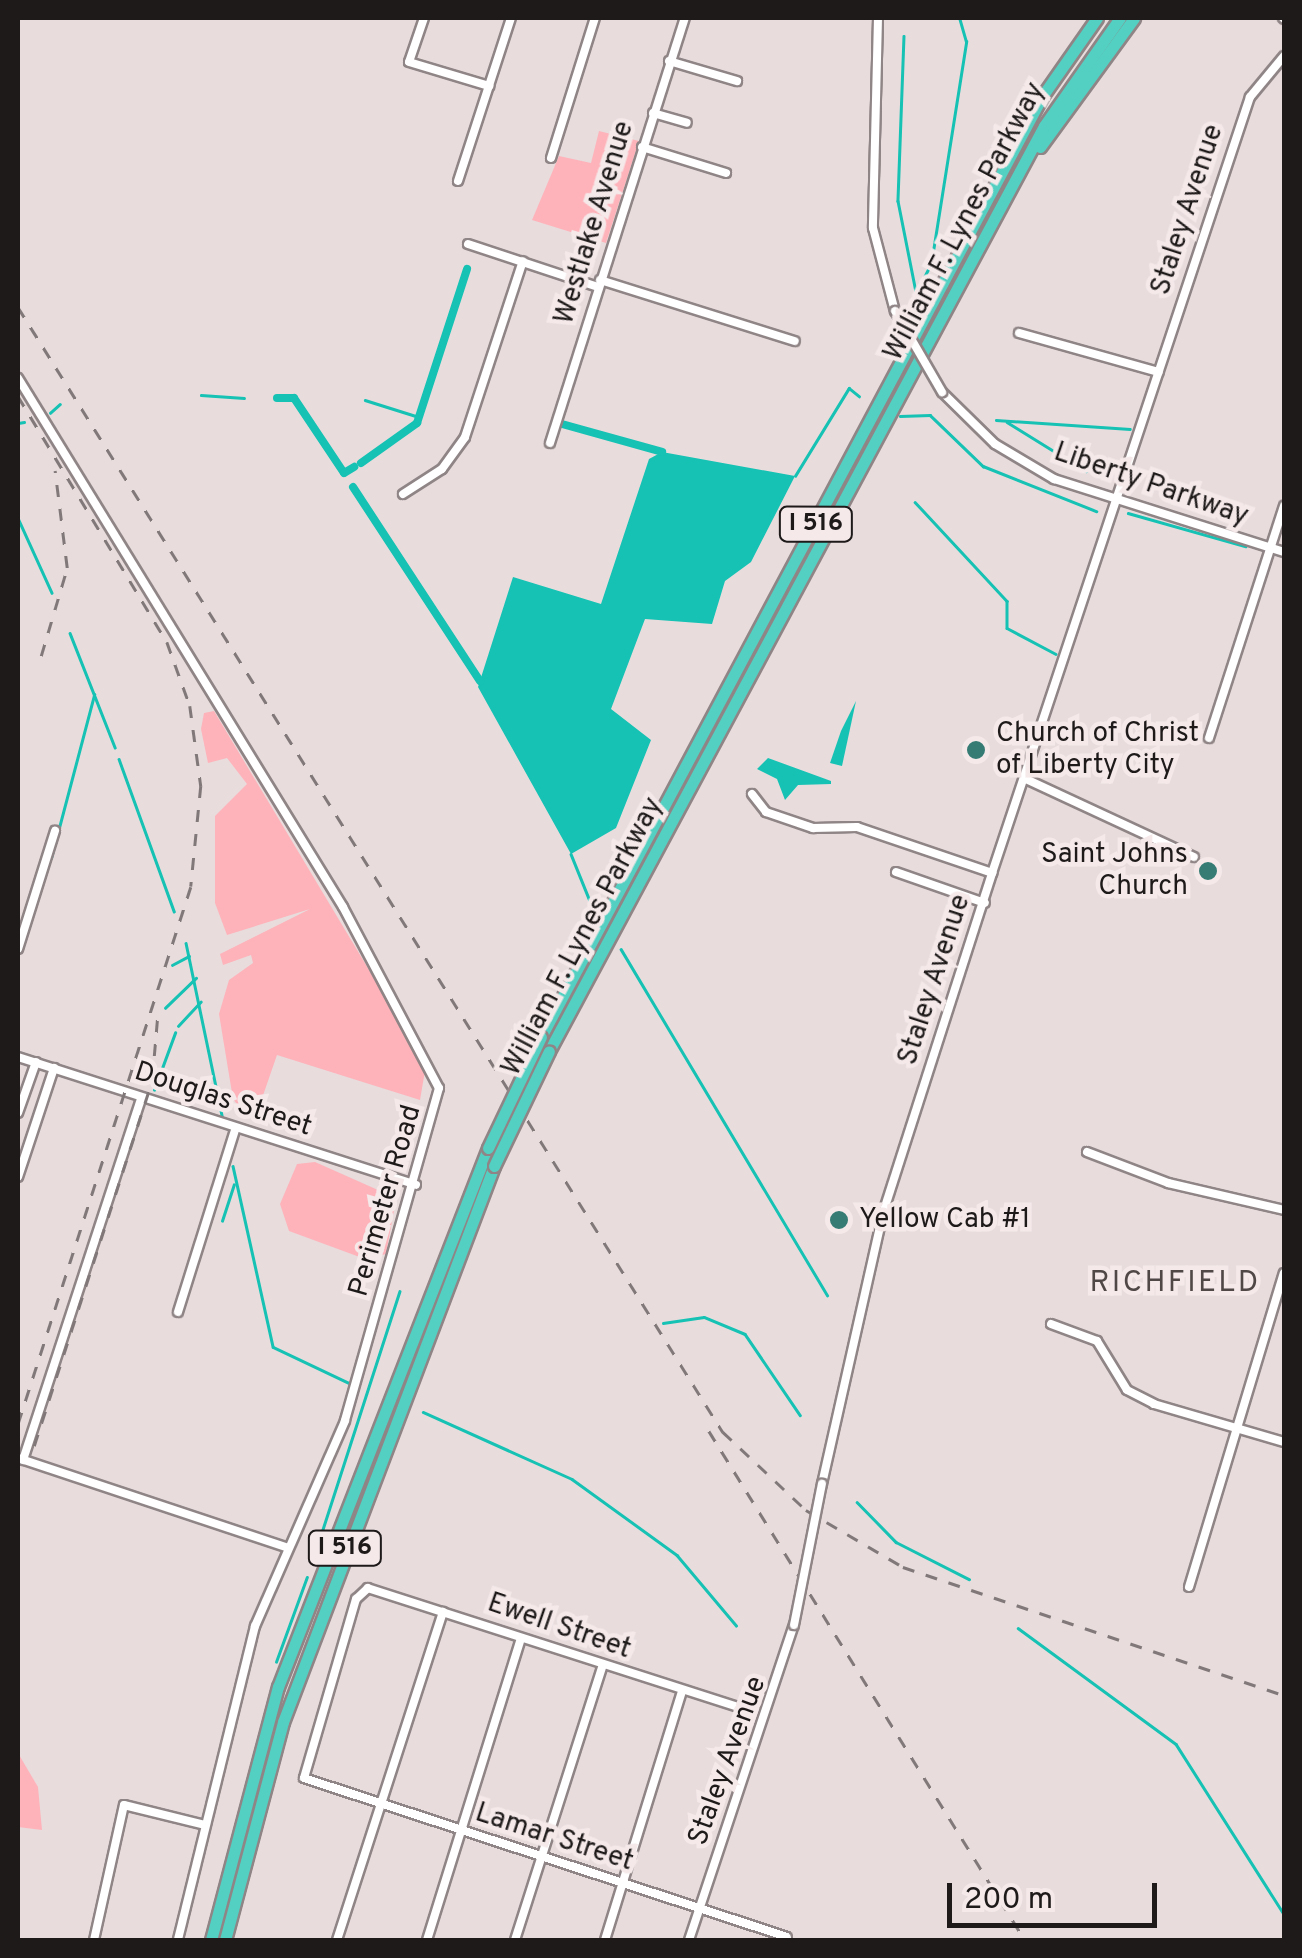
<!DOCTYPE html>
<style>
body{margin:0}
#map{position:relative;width:1302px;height:1958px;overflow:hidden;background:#e8dcdd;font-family:Overpass,sans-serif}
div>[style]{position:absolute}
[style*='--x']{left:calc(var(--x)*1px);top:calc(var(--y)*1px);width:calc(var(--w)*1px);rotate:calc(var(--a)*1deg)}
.green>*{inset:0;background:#feb3ba}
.water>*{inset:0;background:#15c2b3}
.stream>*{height:2.5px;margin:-1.25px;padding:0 1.25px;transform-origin:1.25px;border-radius:1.25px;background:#15c2b3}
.canal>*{height:8px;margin:-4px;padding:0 4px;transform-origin:4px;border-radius:4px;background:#15c2b3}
.roads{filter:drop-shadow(2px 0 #908586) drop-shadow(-2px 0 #908586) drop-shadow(0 2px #908586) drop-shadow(0 -2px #908586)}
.minor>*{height:8px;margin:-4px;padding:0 4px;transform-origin:4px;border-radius:4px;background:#fff}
.highway>*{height:11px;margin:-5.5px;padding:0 5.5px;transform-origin:5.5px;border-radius:5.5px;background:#53d0c2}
.rail>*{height:2.5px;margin-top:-1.25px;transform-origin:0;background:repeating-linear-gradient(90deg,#817979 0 12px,transparent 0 24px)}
.bridges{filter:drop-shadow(2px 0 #908586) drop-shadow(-2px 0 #908586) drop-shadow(0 2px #908586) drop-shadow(0 -2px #908586)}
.minor-bridge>*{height:8px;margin:-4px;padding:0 4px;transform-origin:4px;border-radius:4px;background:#fff}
.highway-bridge>*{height:11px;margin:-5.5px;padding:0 5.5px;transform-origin:5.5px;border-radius:5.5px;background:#53d0c2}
.dots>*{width:28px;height:28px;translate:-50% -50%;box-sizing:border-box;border:5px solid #f5e9ea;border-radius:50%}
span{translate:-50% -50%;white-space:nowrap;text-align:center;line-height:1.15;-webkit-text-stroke:9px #f5e9ea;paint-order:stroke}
.shield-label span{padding:2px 8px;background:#f5e9ea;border:2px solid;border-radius:8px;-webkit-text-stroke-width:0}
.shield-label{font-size:25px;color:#1e1a1a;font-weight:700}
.street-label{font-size:28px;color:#1e1a1a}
.poi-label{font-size:28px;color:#1e1a1a}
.left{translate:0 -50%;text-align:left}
.right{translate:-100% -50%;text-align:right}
.neighbourhood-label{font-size:30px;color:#504747;letter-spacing:2.5px}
.frame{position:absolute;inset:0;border:20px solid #1e1a1a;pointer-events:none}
.scale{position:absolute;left:947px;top:1883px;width:210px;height:45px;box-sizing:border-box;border:5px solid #1e1a1a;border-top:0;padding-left:12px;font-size:30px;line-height:35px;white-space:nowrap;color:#1e1a1a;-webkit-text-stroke:8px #f5e9ea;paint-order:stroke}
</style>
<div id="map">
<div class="green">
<div style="clip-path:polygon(599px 131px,639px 141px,606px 243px,532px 220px,559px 156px,591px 163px)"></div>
<div style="clip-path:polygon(214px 711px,396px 1015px,425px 1071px,420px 1100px,277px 1055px,259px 1107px,244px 1113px,233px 1099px,219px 1014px,229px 980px,253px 963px,251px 955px,223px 965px,220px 954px,310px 909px,227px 935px,215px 903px,215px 816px,247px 784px,227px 758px,208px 763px,201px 729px,204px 713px)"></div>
<div style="clip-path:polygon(315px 1162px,387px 1194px,394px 1210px,386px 1254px,365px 1259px,289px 1231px,280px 1204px,297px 1164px)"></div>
<div style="clip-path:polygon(18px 1753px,38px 1787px,42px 1830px,18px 1827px)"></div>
</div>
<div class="water">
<div style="clip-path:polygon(662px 452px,795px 476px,751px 562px,725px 581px,712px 624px,645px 619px,611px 709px,651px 740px,616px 828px,571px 854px,478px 687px,513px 577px,601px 604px,649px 459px)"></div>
<div style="clip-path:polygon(856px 701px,842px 766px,830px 763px,841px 731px)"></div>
<div style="clip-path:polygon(768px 758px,831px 781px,831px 784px,798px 785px,785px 800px,777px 779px,757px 769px)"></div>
</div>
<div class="stream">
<div style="--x:904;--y:36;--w:165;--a:92.1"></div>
<div style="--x:898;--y:201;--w:93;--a:78.8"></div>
<div style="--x:916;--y:293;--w:33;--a:-63"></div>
<div style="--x:931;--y:264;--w:225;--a:-81"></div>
<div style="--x:966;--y:42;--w:25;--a:-106"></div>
<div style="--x:201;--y:395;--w:43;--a:4"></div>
<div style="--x:365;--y:400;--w:57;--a:17.5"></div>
<div style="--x:50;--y:413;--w:13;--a:-42"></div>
<div style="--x:900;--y:416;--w:30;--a:-2"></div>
<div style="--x:930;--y:415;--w:74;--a:43.9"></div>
<div style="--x:983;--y:466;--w:122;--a:21.7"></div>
<div style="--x:996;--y:420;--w:134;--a:3.8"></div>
<div style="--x:1007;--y:422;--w:93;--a:31.8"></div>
<div style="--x:18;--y:423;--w:6;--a:-9"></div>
<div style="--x:795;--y:476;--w:103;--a:-58.5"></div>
<div style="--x:849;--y:388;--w:13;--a:39"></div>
<div style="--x:915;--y:502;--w:135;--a:47.1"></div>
<div style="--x:1007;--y:601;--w:27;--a:90"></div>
<div style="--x:1007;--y:628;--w:55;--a:28"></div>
<div style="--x:1128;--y:513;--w:122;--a:15.8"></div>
<div style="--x:18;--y:518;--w:82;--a:65.6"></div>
<div style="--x:70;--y:633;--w:123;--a:68.5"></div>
<div style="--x:119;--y:759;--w:162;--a:70.1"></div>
<div style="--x:571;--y:854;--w:61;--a:68"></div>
<div style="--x:51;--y:858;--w:169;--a:-75.2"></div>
<div style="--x:27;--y:908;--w:31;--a:-73"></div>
<div style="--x:186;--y:943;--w:177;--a:78.2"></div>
<div style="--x:621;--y:949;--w:403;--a:59.2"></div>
<div style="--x:172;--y:965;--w:19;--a:-28"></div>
<div style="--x:165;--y:1008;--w:43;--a:-44.1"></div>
<div style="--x:178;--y:1026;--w:33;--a:-47"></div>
<div style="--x:154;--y:1090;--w:61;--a:-69.8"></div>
<div style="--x:233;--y:1166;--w:185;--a:77.5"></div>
<div style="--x:273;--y:1347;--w:84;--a:25.3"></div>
<div style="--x:222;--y:1221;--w:38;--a:-72"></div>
<div style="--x:663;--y:1323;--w:41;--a:-8.3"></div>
<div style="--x:704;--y:1317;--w:44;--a:22.5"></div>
<div style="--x:745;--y:1334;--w:98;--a:55.8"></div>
<div style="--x:423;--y:1412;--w:163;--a:24.2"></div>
<div style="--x:572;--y:1479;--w:130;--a:35.9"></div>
<div style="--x:677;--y:1555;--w:92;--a:49.9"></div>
<div style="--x:857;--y:1502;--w:56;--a:45.7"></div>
<div style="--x:896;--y:1542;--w:82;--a:26.9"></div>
<div style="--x:313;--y:1559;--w:281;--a:-72.1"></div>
<div style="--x:1018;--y:1628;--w:196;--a:36.3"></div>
<div style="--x:1176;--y:1744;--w:201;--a:57.6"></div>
<div style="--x:276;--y:1662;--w:90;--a:-70"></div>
</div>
<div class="canal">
<div style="--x:277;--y:398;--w:17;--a:0"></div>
<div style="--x:294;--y:398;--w:90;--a:56.3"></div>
<div style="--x:344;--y:473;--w:12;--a:-31"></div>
<div style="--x:562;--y:424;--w:104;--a:15.6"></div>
<div style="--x:361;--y:463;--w:69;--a:-35.5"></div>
<div style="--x:417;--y:423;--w:162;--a:-72"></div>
<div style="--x:353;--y:487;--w:232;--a:56.8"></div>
</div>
<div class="roads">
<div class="minor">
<div style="--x:424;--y:18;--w:46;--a:108.8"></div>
<div style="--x:409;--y:62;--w:84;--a:16.7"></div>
<div style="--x:878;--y:18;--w:210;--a:91.4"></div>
<div style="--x:873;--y:228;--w:86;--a:75.2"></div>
<div style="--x:1283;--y:18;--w:1;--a:45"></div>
<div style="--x:669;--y:61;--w:71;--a:16.4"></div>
<div style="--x:653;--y:113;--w:35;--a:16"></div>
<div style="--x:642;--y:147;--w:88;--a:17.2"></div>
<div style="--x:551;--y:158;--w:147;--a:-72.6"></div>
<div style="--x:458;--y:181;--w:171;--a:-72"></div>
<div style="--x:468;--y:244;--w:137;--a:18.3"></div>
<div style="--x:600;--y:280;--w:204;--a:17.4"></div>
<div style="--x:1019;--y:333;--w:145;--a:15.6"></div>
<div style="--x:18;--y:378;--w:621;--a:58.43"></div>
<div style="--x:343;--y:907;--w:205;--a:62.1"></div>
<div style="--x:439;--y:1088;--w:346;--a:105.8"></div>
<div style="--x:345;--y:1421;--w:224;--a:113.7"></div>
<div style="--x:255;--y:1626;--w:323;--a:103.8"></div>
<div style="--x:942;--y:392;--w:74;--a:44.5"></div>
<div style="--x:995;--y:444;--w:69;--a:30.7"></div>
<div style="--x:1054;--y:479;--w:241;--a:17.6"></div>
<div style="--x:550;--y:443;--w:446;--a:-72.4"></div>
<div style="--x:403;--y:494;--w:46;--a:-32.7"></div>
<div style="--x:442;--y:469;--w:39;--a:-54"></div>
<div style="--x:465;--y:437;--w:185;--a:-71.8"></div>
<div style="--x:1209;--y:738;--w:244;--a:-72.1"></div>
<div style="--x:1026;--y:779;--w:185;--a:24.9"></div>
<div style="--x:752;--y:794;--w:23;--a:52"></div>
<div style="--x:766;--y:812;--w:50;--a:18.8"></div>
<div style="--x:813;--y:828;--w:44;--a:-1.3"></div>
<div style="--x:857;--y:827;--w:143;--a:18.8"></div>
<div style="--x:896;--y:872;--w:94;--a:19.2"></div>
<div style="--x:18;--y:949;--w:124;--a:-72.6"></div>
<div style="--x:18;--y:1057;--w:418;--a:17.8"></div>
<div style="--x:18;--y:1113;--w:54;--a:-70.6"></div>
<div style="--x:1087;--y:1152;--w:87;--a:20.9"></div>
<div style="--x:1168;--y:1183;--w:119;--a:13.1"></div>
<div style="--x:18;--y:1177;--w:115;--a:-71.7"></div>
<div style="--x:178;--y:1312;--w:191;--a:-72.6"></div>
<div style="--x:1051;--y:1324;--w:49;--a:20.3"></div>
<div style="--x:1097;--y:1341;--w:57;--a:58.5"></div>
<div style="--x:1127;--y:1390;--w:30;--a:27"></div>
<div style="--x:1154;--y:1404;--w:135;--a:16.3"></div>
<div style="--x:18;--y:1458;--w:282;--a:18.4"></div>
<div style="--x:23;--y:1460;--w:381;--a:-71.9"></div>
<div style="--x:822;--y:1484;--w:278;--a:-77.3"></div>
<div style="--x:883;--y:1213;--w:357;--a:-72.2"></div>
<div style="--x:992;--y:873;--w:818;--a:-71.61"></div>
<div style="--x:1250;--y:97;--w:53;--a:-50.3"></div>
<div style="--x:1189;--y:1587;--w:328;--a:-73.2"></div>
<div style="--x:735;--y:1706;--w:386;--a:-162.2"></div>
<div style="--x:368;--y:1588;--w:16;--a:137"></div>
<div style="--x:356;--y:1599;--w:186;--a:106.2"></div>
<div style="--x:304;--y:1778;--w:508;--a:18.22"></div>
<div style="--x:94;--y:1940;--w:138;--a:-77.5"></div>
<div style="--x:124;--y:1805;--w:83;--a:13.9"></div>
<div style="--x:337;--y:1940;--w:345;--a:-72.1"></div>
<div style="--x:427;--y:1940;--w:315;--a:-72.7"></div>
<div style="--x:515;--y:1940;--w:289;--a:-72.3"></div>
<div style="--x:605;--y:1940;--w:260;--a:-72.8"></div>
<div style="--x:689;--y:1940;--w:332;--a:-71.6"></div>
</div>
<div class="highway">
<div style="--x:1040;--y:147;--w:160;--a:-53.9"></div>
<div style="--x:541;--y:1037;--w:1067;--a:-61.95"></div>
<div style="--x:1043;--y:95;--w:94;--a:-55"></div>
<div style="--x:549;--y:1051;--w:1049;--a:-61.85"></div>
<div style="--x:1044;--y:126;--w:132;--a:-54.9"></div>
<div style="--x:211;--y:1940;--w:262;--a:-75.2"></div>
<div style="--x:278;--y:1687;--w:578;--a:-68.71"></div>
<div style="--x:225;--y:1940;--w:226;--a:-75.1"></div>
<div style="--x:283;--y:1722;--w:595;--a:-69.22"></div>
</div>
</div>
<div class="rail">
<div style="--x:18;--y:307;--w:1328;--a:57.93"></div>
<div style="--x:723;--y:1432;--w:114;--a:43.2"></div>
<div style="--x:806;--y:1510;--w:113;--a:30.4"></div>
<div style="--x:903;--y:1567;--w:402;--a:18.6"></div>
<div style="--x:18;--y:396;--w:288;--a:58.8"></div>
<div style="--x:167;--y:642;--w:68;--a:70.2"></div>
<div style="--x:190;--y:706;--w:81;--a:82.2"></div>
<div style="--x:201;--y:786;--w:101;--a:95.7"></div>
<div style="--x:191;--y:887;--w:565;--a:107.83"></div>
<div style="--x:41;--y:656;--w:92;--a:-73.5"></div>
<div style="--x:67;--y:568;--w:98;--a:-97.1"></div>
<div style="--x:709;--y:1431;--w:599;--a:58.17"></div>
<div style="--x:34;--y:1446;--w:385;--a:-72.1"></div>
<div style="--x:152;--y:1080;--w:70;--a:-85.1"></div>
</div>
<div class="bridges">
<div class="minor-bridge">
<div style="--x:895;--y:311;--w:94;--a:59.9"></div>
<div style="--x:794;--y:1625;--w:144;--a:-78.8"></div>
</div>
<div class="highway-bridge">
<div style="--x:488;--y:1148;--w:123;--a:-64.5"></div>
<div style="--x:494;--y:1166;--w:127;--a:-64.4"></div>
</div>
</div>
<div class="dots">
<div style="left:976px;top:750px;background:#367c74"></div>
<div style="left:1208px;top:871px;background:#367c74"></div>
<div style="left:839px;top:1220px;background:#367c74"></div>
</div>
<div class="shield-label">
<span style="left:816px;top:524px">I 516</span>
<span style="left:345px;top:1548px">I 516</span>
</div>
<div class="street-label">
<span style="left:1188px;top:210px;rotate:-72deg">Staley Avenue</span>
<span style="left:965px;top:222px;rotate:-62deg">William F. Lynes Parkway</span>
<span style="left:595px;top:223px;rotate:-73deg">Westlake Avenue</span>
<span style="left:1151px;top:485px;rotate:19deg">Liberty Parkway</span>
<span style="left:583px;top:937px;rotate:-62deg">William F. Lynes Parkway</span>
<span style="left:935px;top:980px;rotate:-72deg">Staley Avenue</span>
<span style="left:223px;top:1100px;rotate:18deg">Douglas Street</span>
<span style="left:386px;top:1201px;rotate:-74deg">Perimeter Road</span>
<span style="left:559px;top:1627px;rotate:19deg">Ewell Street</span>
<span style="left:728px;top:1761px;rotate:-70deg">Staley Avenue</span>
<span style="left:554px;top:1838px;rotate:18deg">Lamar Street</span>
</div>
<div class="poi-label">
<span class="left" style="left:996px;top:750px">Church of Christ<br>of Liberty City</span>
<span class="right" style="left:1188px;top:871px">Saint Johns<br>Church</span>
<span class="left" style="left:859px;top:1220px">Yellow Cab #1</span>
</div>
<div class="neighbourhood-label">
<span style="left:1175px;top:1284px">RICHFIELD</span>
</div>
<div class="frame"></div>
<div class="scale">200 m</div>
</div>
